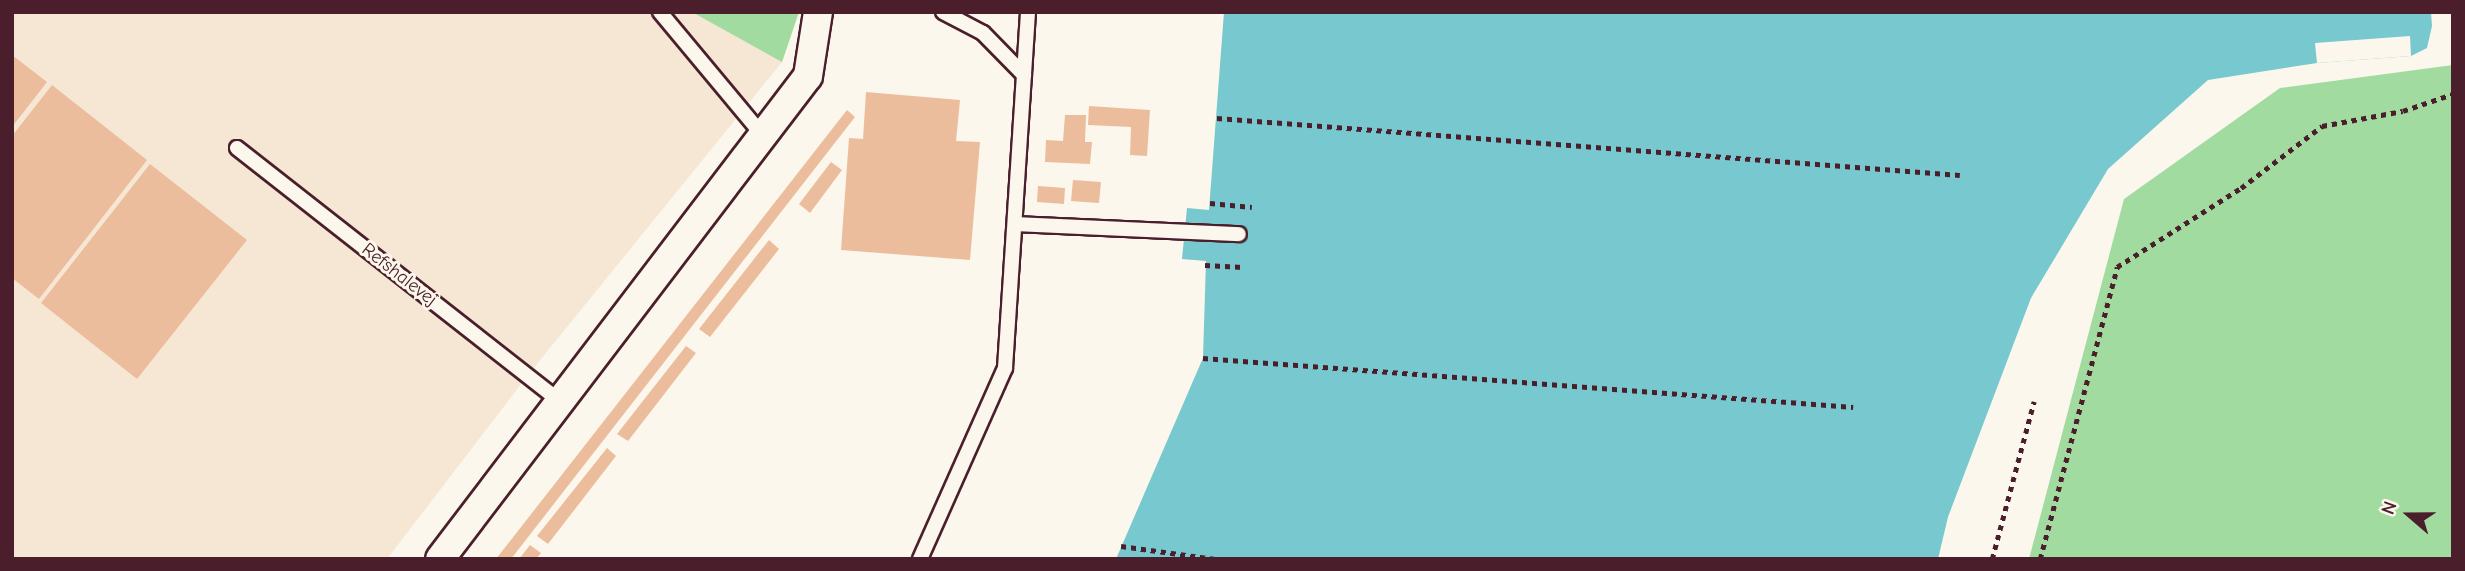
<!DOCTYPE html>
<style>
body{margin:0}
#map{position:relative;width:2465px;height:571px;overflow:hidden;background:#fbf7ec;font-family:"Comic Neue",sans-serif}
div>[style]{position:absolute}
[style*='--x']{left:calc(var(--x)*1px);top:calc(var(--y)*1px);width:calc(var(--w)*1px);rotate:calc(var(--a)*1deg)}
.built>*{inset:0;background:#f6e6d4}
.green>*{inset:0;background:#a1dba0}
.water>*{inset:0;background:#77c8cf}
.pier>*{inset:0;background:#fbf7ec}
.building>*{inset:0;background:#ecbd9c}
.path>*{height:4.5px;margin-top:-2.25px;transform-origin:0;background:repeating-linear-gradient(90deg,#4a1f2b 0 5px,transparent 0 10px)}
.roads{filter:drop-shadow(2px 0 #4a1f2b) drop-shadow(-2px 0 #4a1f2b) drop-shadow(0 2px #4a1f2b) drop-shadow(0 -2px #4a1f2b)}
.service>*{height:14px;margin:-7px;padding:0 7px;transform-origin:7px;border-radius:7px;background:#fbf7ec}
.minor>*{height:28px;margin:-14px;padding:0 14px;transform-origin:14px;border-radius:14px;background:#fbf7ec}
span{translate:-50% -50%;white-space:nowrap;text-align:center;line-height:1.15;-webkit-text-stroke:6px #fbf7ec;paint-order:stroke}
.street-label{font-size:19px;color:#4a1f2b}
.frame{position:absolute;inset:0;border:14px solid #4a1f2b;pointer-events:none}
.north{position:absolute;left:2374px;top:480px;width:70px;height:70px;-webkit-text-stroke:5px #fbf7ec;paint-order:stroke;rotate:290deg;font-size:19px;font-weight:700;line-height:28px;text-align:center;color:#4a1f2b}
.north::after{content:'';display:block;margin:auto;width:24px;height:32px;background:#4a1f2b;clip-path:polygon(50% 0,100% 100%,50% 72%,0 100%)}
</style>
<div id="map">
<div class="built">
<div style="clip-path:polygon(12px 12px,799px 12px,782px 62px,528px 375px,387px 559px,12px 559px)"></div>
</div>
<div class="green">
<div style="clip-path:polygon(692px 12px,799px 12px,782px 62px)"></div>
<div style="clip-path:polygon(2453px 65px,2453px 559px,2029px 559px,2124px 199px,2280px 88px)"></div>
</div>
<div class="water">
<div style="clip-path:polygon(1224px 12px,2431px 12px,2432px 26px,2427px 48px,2411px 56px,2317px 63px,2208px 80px,2108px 169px,2031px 298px,1948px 517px,1938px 559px,1116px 559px,1203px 358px,1206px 261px,1182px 259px,1187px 208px,1209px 210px)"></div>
</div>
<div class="pier">
<div style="clip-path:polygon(2410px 36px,2411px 56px,2317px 63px,2315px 43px)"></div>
</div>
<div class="building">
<div style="clip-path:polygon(12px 55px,47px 82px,12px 127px)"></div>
<div style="clip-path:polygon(52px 85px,147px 160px,39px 299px,12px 278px,12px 136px)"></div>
<div style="clip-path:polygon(866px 92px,960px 100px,956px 141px,980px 142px,970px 260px,841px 250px,849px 138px,863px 139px)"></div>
<div style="clip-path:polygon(1089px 106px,1150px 110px,1147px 156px,1130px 155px,1131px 127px,1088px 125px)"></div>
<div style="clip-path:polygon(847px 110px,855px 117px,511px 559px,496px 559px)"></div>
<div style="clip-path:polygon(1065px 115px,1086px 115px,1085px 142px,1092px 142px,1090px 164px,1045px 162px,1046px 140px,1063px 141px)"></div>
<div style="clip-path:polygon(831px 162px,842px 170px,810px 213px,799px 204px)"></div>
<div style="clip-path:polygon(150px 164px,247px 240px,137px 379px,41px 303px)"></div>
<div style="clip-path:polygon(1073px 180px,1101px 182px,1099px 203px,1071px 201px)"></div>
<div style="clip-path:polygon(1038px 186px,1065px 188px,1064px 204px,1037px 202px)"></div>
<div style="clip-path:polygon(769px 240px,779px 249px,710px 337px,699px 329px)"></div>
<div style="clip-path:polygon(686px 346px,696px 353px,628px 441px,617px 434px)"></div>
<div style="clip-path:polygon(607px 448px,616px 456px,548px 544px,537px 536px)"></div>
<div style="clip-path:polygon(530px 545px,541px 553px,536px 559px,519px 559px)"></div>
</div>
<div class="path">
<div style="--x:1217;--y:118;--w:745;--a:4.39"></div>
<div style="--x:1210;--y:203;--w:42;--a:5.4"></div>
<div style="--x:1205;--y:265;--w:38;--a:3"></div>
<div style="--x:1203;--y:358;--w:652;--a:4.31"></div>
<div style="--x:1121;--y:546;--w:95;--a:7.9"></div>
<div style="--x:1992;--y:559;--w:163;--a:-75.1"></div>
<div style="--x:2040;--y:559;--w:302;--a:-75.2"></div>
<div style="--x:2117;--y:267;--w:147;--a:-32.5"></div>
<div style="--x:2241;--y:188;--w:102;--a:-37.4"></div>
<div style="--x:2322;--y:126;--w:82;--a:-10.5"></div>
<div style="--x:2403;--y:111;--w:53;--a:-18.8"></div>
</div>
<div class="roads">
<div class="service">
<div style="--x:660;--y:12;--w:163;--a:50.2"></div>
<div style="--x:943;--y:12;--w:45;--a:27.7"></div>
<div style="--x:983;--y:33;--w:59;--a:45.7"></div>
<div style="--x:237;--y:148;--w:412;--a:38.1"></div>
<div style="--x:1016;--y:224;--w:223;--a:2.6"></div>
<div style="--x:920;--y:559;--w:209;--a:-66"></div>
<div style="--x:1005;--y:368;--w:357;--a:-86.3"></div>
</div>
<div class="minor">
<div style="--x:440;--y:559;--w:607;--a:-52.7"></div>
<div style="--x:808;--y:76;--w:65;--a:-81.1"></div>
</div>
</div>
<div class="street-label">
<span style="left:399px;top:275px;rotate:38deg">Refshalevej</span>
</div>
<div class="frame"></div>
<div class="north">N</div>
</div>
